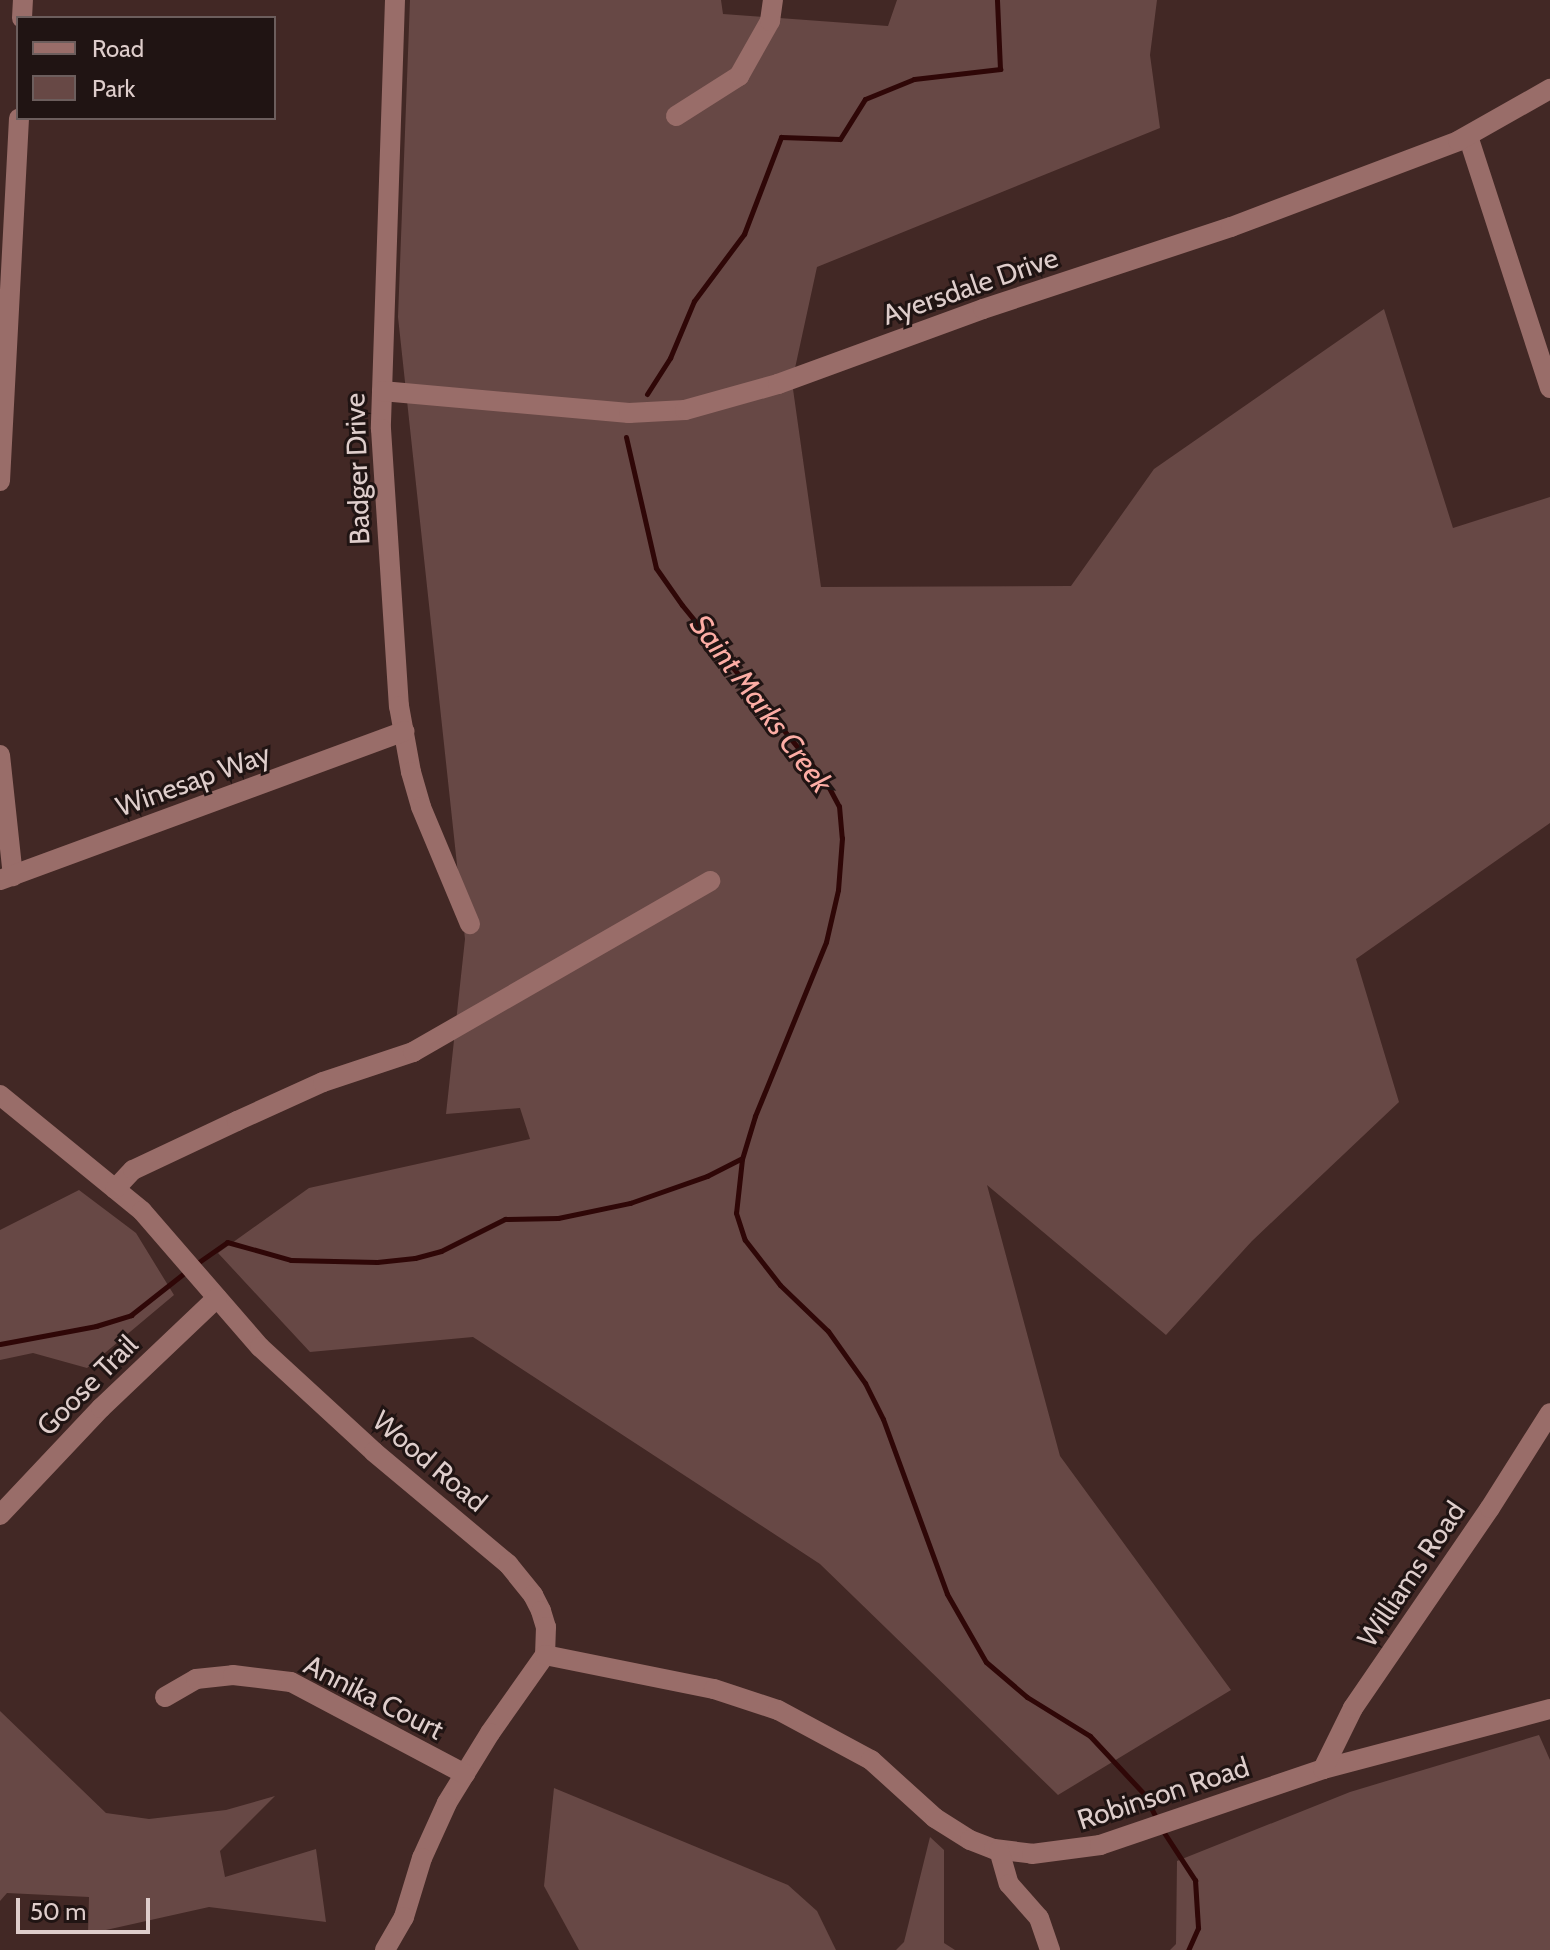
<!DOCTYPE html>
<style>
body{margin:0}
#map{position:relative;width:1550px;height:1950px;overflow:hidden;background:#422825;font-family:Cabin,sans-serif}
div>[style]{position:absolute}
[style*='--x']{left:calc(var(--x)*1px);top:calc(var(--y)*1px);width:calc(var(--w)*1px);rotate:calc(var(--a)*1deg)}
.green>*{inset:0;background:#674845}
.stream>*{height:5px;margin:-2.5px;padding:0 2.5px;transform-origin:2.5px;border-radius:2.5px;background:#2f0707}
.minor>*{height:20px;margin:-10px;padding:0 10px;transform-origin:10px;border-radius:10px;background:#996d69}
span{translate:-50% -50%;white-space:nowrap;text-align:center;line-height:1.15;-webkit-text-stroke:6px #201413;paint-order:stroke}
.street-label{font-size:28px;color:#decdcb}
.water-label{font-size:30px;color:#fdada5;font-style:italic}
.legend{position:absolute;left:16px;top:16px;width:260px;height:104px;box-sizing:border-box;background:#201413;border:2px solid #6c5e5d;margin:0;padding:10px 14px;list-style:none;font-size:24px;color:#decdcb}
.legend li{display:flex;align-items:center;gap:16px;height:40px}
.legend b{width:40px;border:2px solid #6c5e5d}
.scale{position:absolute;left:16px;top:1898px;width:134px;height:36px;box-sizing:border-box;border:4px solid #decdcb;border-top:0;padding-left:10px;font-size:24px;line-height:28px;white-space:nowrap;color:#decdcb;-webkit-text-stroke:6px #201413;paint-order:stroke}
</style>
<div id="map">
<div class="green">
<div style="clip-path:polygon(410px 0,721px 0,723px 14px,888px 26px,897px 0,1157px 0,1150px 55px,1160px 128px,817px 267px,792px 382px,821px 587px,1071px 586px,1154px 469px,1384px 309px,1453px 528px,1550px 497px,1550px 823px,1356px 959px,1399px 1102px,1252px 1241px,1166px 1335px,987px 1185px,1060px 1456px,1231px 1690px,1058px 1795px,820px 1564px,473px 1337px,310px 1352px,218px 1253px,309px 1188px,530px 1139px,520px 1108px,446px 1114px,465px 939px,398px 317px)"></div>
<div style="clip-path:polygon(79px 1190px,136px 1233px,174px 1295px,87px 1368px,33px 1353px,0 1360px,0 1230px)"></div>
<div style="clip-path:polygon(0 1711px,106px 1813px,149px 1819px,226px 1810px,275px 1796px,220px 1851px,225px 1877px,316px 1849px,326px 1922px,209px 1907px,88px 1934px,89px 1897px,7px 1893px,0 1901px)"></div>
<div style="clip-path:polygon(1539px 1735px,1550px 1760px,1550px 1950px,1170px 1950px,1176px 1944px,1177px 1861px,1350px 1792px)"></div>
<div style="clip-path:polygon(554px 1788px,788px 1885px,817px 1911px,836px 1950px,579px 1950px,544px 1886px)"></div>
<div style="clip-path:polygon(930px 1837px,944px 1850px,944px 1943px,955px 1950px,896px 1950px,904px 1942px)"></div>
</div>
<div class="stream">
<div style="--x:647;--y:394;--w:43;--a:-57.4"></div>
<div style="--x:670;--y:358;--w:62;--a:-67.2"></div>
<div style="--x:694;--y:301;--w:84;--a:-53.3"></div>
<div style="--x:744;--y:234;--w:104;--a:-69.1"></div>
<div style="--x:781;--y:137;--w:59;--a:1.9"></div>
<div style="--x:840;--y:139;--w:47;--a:-58"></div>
<div style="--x:865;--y:99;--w:53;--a:-22.2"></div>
<div style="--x:914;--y:79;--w:87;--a:-6.6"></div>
<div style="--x:1000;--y:69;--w:69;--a:-92.5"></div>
<div style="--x:626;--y:437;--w:134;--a:77.1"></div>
<div style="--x:656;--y:568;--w:45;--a:54.9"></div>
<div style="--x:682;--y:605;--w:228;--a:50.9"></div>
<div style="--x:826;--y:782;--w:27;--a:62"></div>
<div style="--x:839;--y:806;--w:32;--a:85"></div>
<div style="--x:842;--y:838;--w:52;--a:94.4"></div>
<div style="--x:838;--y:890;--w:53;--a:103"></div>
<div style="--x:826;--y:942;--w:188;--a:112.2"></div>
<div style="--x:755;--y:1116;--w:45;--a:106.8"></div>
<div style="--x:742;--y:1159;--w:54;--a:96.3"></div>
<div style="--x:736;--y:1213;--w:28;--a:72"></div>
<div style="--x:745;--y:1240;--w:57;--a:52.1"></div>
<div style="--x:780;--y:1285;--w:66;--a:43.8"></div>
<div style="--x:828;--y:1331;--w:64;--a:54.6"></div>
<div style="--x:865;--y:1383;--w:40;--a:63.4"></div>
<div style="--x:883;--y:1419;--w:186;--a:69.9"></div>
<div style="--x:947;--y:1594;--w:78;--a:60.2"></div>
<div style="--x:986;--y:1662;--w:54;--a:40.5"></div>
<div style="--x:1027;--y:1697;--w:74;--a:31.8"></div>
<div style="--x:1090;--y:1736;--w:79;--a:47"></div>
<div style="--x:1144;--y:1794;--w:27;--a:63"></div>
<div style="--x:196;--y:1264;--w:38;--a:-35"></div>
<div style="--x:227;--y:1242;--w:66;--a:15.7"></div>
<div style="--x:291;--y:1260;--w:86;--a:1.3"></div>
<div style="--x:377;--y:1262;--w:38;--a:-6"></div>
<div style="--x:415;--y:1258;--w:27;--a:-15"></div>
<div style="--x:441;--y:1251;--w:72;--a:-26.6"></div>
<div style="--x:505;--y:1219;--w:53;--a:-1.1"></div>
<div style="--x:558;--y:1218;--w:74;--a:-11.8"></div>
<div style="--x:630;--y:1203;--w:82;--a:-19.3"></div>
<div style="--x:707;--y:1176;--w:38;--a:-27"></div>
<div style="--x:0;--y:1344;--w:98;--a:-10.6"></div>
<div style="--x:96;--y:1326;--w:37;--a:-17"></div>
<div style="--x:131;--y:1315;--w:73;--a:-38.3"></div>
<div style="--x:1163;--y:1831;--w:59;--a:56.9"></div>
<div style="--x:1195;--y:1880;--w:48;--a:86.4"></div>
<div style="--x:1198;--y:1928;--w:24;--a:114"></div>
</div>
<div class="minor">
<div style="--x:395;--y:0;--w:429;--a:91.9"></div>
<div style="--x:381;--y:429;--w:278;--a:86.3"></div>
<div style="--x:399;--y:706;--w:67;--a:79.7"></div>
<div style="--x:411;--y:772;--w:36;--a:74"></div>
<div style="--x:421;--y:807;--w:127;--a:67.3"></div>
<div style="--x:22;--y:18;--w:18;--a:-87"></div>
<div style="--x:676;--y:116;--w:75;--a:-32.4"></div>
<div style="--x:739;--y:76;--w:63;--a:-60.6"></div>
<div style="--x:770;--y:21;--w:21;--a:-82"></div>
<div style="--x:1468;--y:136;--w:265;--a:72"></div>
<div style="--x:382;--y:391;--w:248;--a:5.1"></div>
<div style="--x:629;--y:413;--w:56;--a:-3.1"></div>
<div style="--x:685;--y:410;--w:97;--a:-15.6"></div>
<div style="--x:778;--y:384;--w:218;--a:-20.1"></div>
<div style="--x:983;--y:309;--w:261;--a:-18.3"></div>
<div style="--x:1231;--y:227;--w:243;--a:-20.7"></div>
<div style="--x:1458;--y:141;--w:106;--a:-29.5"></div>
<div style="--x:0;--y:481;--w:363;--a:-87"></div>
<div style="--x:0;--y:755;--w:122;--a:83.9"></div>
<div style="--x:0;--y:880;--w:431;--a:-20.2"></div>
<div style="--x:0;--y:1095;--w:183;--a:39.2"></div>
<div style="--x:142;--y:1211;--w:180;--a:49.1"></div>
<div style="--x:260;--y:1347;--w:155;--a:42.6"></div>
<div style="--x:374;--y:1452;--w:175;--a:39.9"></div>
<div style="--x:508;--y:1564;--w:40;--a:51"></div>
<div style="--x:533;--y:1595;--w:18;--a:63"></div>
<div style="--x:541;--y:1611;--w:17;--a:73"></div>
<div style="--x:546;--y:1627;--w:28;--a:92"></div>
<div style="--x:545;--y:1655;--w:95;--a:125.2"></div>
<div style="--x:490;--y:1733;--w:82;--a:121.6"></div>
<div style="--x:447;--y:1803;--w:60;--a:114.4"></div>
<div style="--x:422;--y:1858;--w:62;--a:107"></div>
<div style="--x:404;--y:1917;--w:38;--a:120"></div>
<div style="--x:115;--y:1189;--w:26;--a:-47"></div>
<div style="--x:133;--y:1170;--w:115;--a:-25.2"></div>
<div style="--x:237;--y:1121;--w:94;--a:-24.4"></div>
<div style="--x:323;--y:1082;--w:95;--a:-18.4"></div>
<div style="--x:413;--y:1052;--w:343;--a:-29.9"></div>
<div style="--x:0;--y:1515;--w:147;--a:-46.7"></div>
<div style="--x:101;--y:1408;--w:160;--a:-43.5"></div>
<div style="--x:545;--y:1655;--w:172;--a:11.4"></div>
<div style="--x:714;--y:1689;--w:67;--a:18.2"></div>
<div style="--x:778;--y:1710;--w:106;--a:28.3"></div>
<div style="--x:871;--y:1760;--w:86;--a:42.2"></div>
<div style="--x:935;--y:1818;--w:41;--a:32.2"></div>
<div style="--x:970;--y:1840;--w:26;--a:21"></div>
<div style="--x:994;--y:1849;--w:38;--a:7"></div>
<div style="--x:1032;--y:1854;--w:69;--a:-7.5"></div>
<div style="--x:1100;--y:1845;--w:236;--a:-18.8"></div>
<div style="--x:1323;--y:1769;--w:235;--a:-14.8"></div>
<div style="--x:165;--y:1697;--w:36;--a:-30"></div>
<div style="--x:196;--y:1679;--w:37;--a:-6"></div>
<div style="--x:233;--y:1675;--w:58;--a:6.9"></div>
<div style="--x:291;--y:1682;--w:197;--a:27.9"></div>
<div style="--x:1323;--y:1769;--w:68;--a:-63.8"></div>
<div style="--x:1353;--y:1708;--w:242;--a:-55.6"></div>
<div style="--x:1490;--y:1508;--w:112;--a:-57.7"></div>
<div style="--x:999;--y:1850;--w:35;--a:74"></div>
<div style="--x:1009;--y:1884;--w:45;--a:48.6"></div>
<div style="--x:1039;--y:1918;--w:34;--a:71"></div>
</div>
<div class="street-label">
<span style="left:970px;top:286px;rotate:-19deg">Ayersdale Drive</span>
<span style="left:357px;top:469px;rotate:-92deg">Badger Drive</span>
<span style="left:193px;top:780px;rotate:-20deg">Winesap Way</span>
<span style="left:87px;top:1385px;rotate:-45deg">Goose Trail</span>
<span style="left:430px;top:1461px;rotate:40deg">Wood Road</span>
<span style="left:1411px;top:1574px;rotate:-56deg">Williams Road</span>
<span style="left:374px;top:1697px;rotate:27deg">Annika Court</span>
<span style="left:1163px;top:1793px;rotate:-18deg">Robinson Road</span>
</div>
<div class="water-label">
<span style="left:761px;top:704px;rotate:53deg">Saint Marks Creek</span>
</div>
<ul class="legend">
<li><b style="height:10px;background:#996d69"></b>Road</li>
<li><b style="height:22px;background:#674845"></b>Park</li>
</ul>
<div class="scale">50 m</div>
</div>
